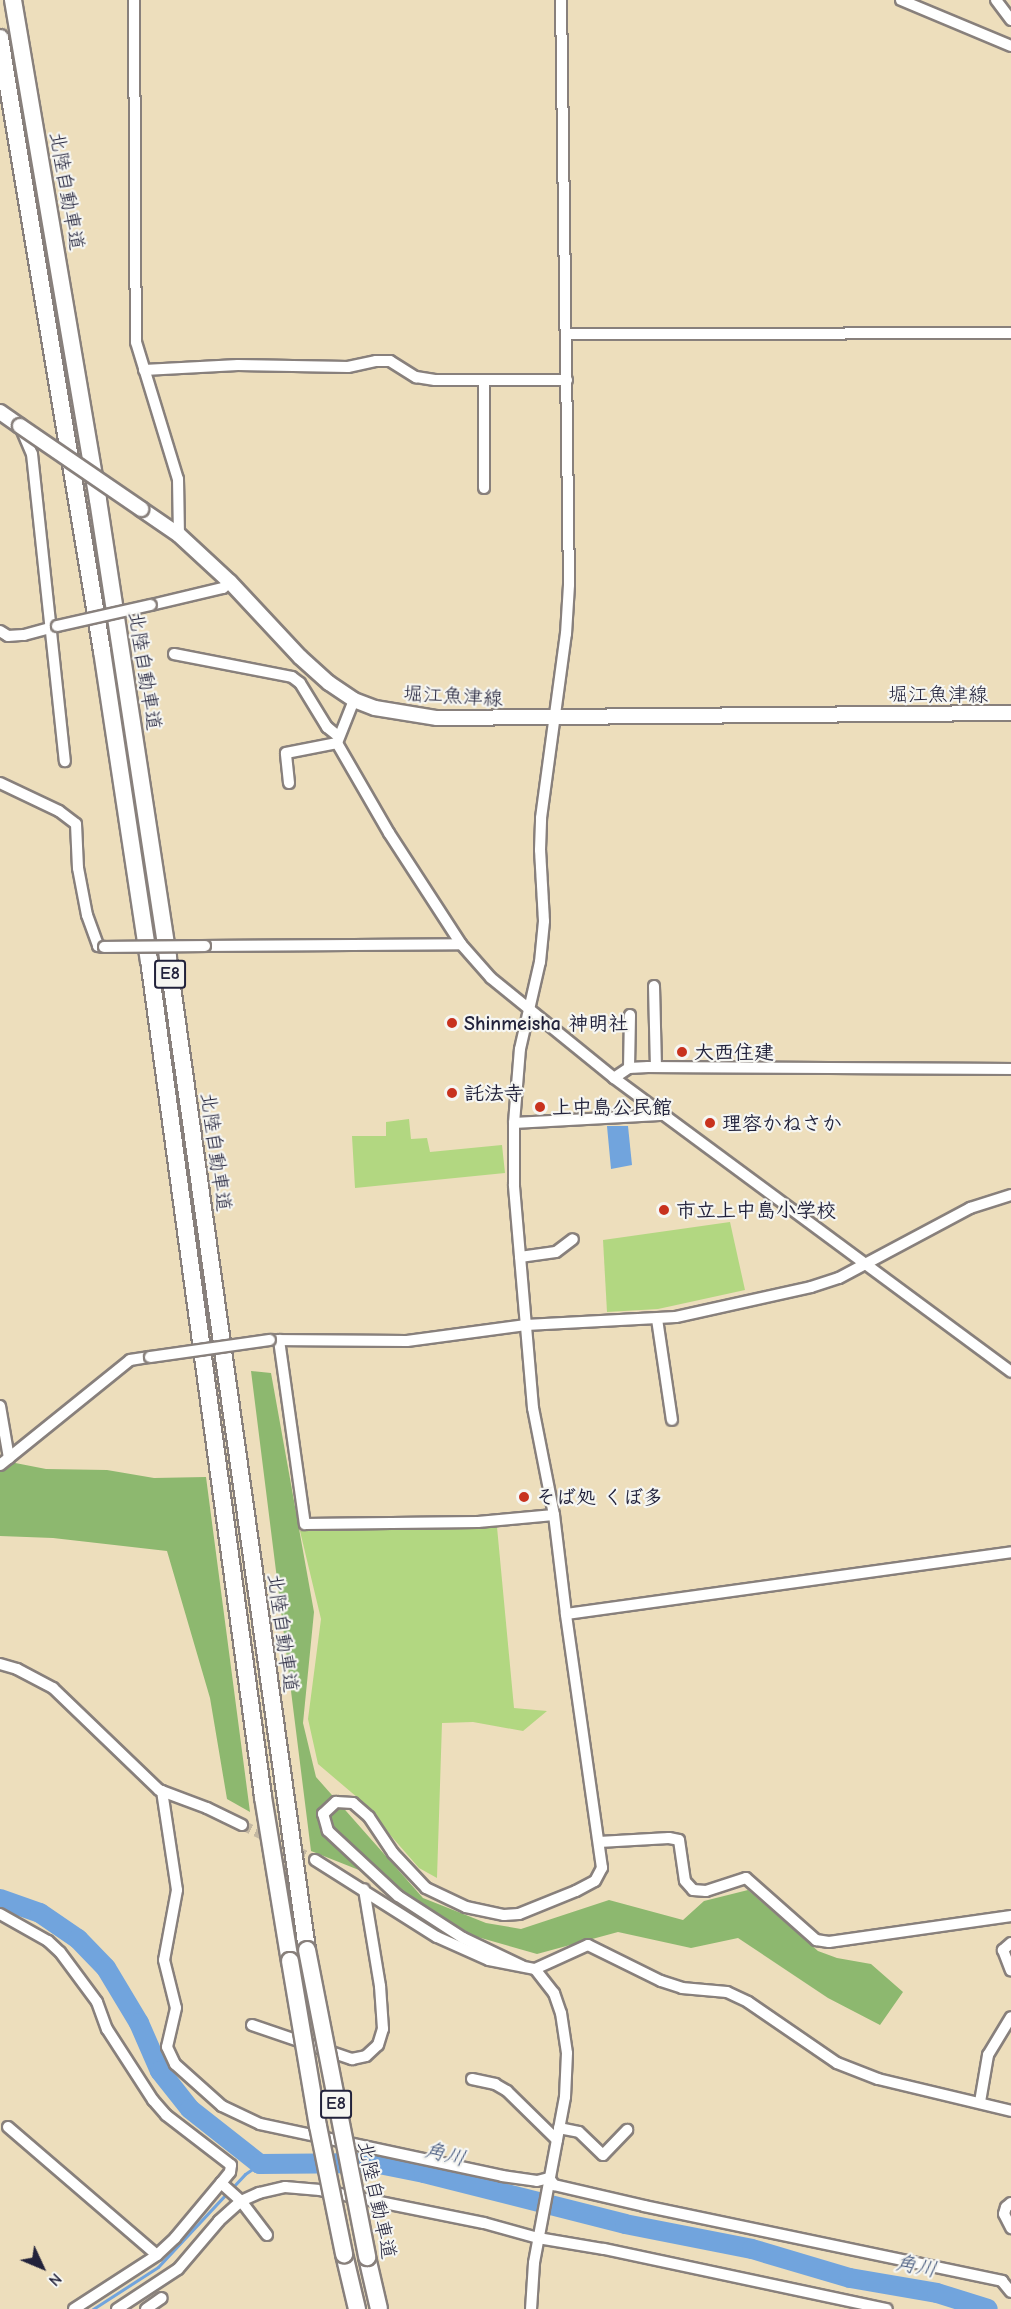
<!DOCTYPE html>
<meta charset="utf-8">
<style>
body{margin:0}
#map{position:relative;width:1011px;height:2309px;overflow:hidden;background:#eddebc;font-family:"Comic Neue","Klee One",sans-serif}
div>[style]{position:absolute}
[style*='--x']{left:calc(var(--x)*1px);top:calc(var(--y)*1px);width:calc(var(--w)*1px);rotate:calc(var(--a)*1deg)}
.green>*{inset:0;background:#b2d781}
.forest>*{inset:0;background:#8db86f}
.water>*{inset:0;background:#71a4dd}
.stream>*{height:3px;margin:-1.5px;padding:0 1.5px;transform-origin:1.5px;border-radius:1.5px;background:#71a4dd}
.river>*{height:20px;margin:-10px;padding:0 10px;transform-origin:10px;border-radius:10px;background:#71a4dd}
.minor-tunnel>*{height:10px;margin-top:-5px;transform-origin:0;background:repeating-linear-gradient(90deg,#c4b8a2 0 10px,transparent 0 15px)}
.roads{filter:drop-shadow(2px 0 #88807c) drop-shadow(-2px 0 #88807c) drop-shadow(0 2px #88807c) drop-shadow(0 -2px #88807c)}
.minor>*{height:10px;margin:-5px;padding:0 5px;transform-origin:5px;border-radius:5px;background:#fff}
.major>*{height:14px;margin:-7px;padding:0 7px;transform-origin:7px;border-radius:7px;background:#fff}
.highway>*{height:16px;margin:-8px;padding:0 8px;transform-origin:8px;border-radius:8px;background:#fff}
.bridges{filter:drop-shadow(2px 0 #88807c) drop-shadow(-2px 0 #88807c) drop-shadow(0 2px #88807c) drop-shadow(0 -2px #88807c)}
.minor-bridge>*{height:10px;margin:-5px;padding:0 5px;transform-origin:5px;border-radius:5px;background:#fff}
.major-bridge>*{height:14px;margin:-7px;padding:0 7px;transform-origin:7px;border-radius:7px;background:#fff}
.highway-bridge>*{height:16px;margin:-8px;padding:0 8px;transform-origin:8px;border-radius:8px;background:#fff}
.dots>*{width:16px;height:16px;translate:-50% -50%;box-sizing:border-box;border:3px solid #f6f6f2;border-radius:50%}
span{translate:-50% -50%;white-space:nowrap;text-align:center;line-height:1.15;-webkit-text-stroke:4.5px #f6f6f2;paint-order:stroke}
.shield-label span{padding:2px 4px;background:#f6f6f2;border:2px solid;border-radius:4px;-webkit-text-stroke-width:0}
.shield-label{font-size:18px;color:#22223b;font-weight:700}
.street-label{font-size:20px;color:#22223b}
.poi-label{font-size:20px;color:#22223b;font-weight:700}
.left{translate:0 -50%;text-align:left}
.water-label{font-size:21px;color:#42567c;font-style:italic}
.north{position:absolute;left:12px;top:2237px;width:60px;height:60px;-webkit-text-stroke:4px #f6f6f2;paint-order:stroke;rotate:134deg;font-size:16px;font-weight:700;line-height:24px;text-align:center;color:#22223b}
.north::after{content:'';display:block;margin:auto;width:21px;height:27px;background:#22223b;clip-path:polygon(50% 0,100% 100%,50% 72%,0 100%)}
</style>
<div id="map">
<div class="green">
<div style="clip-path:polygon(409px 1119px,411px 1139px,427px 1138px,430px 1152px,502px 1145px,505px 1173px,355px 1188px,352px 1136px,386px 1136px,386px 1122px)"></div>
<div style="clip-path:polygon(730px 1222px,745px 1290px,658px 1309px,607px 1312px,603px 1240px)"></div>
<div style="clip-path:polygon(497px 1527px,514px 1708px,547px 1711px,523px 1731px,473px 1722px,442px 1723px,437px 1878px,419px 1868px,358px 1798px,318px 1764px,308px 1719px,321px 1619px,300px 1531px)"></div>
</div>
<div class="forest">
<div style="clip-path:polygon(251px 1371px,271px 1373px,314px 1612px,303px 1723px,316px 1777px,423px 1898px,486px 1923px,521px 1929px,609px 1900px,683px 1920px,704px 1901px,748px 1890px,818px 1951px,837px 1958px,871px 1964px,903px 1992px,880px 2025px,828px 1998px,738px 1938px,691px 1948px,618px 1932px,537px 1954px,474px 1936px,364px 1872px,311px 1851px)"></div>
<div style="clip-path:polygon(0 1460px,46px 1469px,107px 1470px,154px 1478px,206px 1477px,250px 1812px,227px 1799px,210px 1698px,167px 1551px,53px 1538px,0 1536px)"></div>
</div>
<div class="water">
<div style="clip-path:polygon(607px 1126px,628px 1126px,632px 1165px,611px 1169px)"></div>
</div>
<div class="stream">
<div style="--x:232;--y:2188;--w:19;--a:-47"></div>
<div style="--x:245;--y:2174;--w:18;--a:-34"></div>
<div style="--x:93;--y:2309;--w:77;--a:-32.9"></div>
<div style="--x:158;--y:2267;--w:101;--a:-47"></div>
</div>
<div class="river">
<div style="--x:0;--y:1899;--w:42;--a:19.3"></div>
<div style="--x:40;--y:1913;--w:46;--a:34.4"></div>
<div style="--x:78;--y:1939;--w:40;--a:46"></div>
<div style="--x:106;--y:1968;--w:64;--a:59"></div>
<div style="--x:139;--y:2023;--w:52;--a:66.4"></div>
<div style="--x:160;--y:2071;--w:48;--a:51.7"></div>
<div style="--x:190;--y:2109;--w:89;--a:38.2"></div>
<div style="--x:260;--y:2164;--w:114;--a:-0.5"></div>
<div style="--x:374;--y:2163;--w:51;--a:11.3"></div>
<div style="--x:424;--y:2173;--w:207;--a:14.2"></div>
<div style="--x:625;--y:2224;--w:129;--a:11.1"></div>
<div style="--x:752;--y:2249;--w:102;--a:16.5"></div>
<div style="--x:850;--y:2278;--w:88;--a:9.8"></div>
<div style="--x:937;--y:2293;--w:53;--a:17.4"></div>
</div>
<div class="minor-tunnel">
<div style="--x:242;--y:1825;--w:81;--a:25.6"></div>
</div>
<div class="roads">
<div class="minor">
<div style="--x:134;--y:0;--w:342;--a:89.7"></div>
<div style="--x:136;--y:342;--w:143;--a:73"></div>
<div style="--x:178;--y:479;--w:56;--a:89"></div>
<div style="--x:901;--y:0;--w:119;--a:22.7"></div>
<div style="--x:996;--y:0;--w:25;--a:53"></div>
<div style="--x:566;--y:334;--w:445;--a:-0.1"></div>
<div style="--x:144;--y:370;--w:94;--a:-3"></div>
<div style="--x:238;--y:365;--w:110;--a:1"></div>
<div style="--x:348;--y:367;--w:29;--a:-12"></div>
<div style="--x:376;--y:361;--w:14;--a:0"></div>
<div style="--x:390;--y:361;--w:31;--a:32"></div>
<div style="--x:416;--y:377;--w:19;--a:9"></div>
<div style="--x:435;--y:380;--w:132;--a:0"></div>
<div style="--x:484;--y:380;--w:108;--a:90"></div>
<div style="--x:20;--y:426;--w:30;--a:67"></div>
<div style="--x:32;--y:454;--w:309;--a:83.9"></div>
<div style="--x:151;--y:605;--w:74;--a:-13.3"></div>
<div style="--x:223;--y:588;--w:9;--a:-41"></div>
<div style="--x:0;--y:631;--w:9;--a:32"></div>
<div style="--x:8;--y:636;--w:16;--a:-4"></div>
<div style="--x:24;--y:635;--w:34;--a:-15"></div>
<div style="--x:174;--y:654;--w:120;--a:11"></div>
<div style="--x:292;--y:677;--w:10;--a:37"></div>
<div style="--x:300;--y:683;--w:52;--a:58.5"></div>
<div style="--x:327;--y:727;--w:14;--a:39"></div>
<div style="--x:354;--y:700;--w:46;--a:111.6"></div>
<div style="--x:337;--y:743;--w:104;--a:60"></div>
<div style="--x:389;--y:833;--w:132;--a:57"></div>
<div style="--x:461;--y:944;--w:45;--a:48.6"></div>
<div style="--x:491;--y:978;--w:159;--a:39.1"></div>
<div style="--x:614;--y:1078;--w:494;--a:36.5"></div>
<div style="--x:0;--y:783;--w:65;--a:25.4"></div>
<div style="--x:59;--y:811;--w:21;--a:37"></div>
<div style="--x:76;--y:824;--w:44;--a:87.4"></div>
<div style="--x:78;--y:868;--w:48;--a:79.2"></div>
<div style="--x:87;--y:915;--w:33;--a:70"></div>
<div style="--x:98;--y:946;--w:6;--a:9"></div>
<div style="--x:289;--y:783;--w:30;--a:-96"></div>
<div style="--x:286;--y:753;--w:52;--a:-11.1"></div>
<div style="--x:205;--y:946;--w:256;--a:-0.4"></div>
<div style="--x:654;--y:986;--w:81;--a:88.6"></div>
<div style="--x:629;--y:1068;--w:53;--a:-88.9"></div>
<div style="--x:614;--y:1078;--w:18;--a:-34"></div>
<div style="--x:629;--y:1068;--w:19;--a:-3"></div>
<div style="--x:648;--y:1067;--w:363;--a:0.3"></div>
<div style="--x:514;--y:1123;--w:150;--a:-3.1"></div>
<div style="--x:520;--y:1257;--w:36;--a:-8"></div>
<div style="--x:556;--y:1252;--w:21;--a:-37"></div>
<div style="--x:657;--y:1319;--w:102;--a:81.6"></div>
<div style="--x:270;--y:1340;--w:137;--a:0.4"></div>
<div style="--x:407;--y:1341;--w:120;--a:-7.7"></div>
<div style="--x:526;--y:1325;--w:150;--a:-3.1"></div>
<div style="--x:676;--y:1317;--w:138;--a:-12.5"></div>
<div style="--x:811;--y:1287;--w:29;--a:-18"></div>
<div style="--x:839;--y:1278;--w:149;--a:-28.1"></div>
<div style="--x:970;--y:1208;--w:43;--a:-17.6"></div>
<div style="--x:279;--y:1340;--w:186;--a:82"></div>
<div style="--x:305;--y:1524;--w:173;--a:-0.7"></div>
<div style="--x:478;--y:1522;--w:76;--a:-5.3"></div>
<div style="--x:0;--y:1406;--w:53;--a:80.2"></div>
<div style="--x:0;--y:1465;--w:167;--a:-38.9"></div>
<div style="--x:130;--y:1360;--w:20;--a:-9"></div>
<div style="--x:566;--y:1614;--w:449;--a:-7.9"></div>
<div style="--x:0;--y:1664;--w:18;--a:16"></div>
<div style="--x:17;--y:1669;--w:41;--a:27.8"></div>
<div style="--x:53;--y:1688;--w:147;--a:43.9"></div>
<div style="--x:159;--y:1790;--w:51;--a:20.6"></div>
<div style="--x:207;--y:1808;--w:39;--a:26"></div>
<div style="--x:162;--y:1791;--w:100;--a:81.4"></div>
<div style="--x:177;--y:1890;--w:71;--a:100.5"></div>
<div style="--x:164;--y:1960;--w:49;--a:76"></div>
<div style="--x:176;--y:2008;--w:40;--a:103"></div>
<div style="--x:167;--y:2047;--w:19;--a:65"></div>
<div style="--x:175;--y:2064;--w:63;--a:41.8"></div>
<div style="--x:222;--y:2106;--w:42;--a:25.3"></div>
<div style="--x:260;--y:2124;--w:248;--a:12.1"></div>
<div style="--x:502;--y:2176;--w:35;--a:8"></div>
<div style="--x:537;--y:2181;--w:12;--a:-14"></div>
<div style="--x:549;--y:2178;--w:9;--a:54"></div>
<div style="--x:554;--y:2185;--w:92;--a:13.1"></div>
<div style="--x:644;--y:2206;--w:366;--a:11.8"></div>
<div style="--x:1002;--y:2281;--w:14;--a:51"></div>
<div style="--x:599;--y:1842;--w:70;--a:-3.3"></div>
<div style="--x:669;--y:1838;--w:10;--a:11"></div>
<div style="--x:679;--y:1840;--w:41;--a:81.7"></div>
<div style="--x:685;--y:1881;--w:12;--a:48"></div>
<div style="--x:693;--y:1890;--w:13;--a:4"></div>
<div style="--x:706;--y:1891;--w:42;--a:-18"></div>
<div style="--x:746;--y:1878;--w:94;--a:41.5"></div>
<div style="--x:816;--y:1940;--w:13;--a:9"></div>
<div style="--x:829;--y:1942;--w:184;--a:-8.1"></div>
<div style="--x:315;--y:1860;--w:144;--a:32.3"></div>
<div style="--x:437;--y:1937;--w:57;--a:23.9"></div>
<div style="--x:489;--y:1960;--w:47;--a:11.1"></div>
<div style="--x:535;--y:1969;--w:31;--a:52"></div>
<div style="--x:554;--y:1993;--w:21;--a:71"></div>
<div style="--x:561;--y:2013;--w:40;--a:81.5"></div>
<div style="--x:567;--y:2053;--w:44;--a:92.6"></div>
<div style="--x:565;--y:2097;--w:169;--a:100.6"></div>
<div style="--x:534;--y:2263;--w:46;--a:93.7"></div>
<div style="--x:0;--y:1914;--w:55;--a:29.4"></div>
<div style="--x:48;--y:1941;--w:16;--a:43"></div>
<div style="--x:60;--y:1952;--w:62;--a:53.5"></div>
<div style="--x:97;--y:2002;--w:29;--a:70"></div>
<div style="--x:107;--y:2029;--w:85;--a:57.1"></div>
<div style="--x:153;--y:2100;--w:20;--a:49"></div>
<div style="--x:166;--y:2115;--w:82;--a:37.6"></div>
<div style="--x:231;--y:2165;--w:7;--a:98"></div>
<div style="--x:230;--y:2172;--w:14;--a:129"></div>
<div style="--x:221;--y:2183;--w:27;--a:42"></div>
<div style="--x:241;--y:2201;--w:30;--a:138"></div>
<div style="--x:219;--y:2221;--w:63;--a:130.5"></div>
<div style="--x:178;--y:2269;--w:73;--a:146.7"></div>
<div style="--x:1011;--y:1943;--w:11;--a:139"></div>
<div style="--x:1003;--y:1950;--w:22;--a:69"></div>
<div style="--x:522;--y:1966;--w:65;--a:-154.6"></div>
<div style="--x:463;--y:1938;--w:77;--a:-147.1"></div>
<div style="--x:398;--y:1896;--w:96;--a:-137.1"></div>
<div style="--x:328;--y:1831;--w:18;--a:-106"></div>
<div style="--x:323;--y:1814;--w:18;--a:-43"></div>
<div style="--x:336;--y:1802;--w:17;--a:3"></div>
<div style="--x:353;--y:1803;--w:21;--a:41"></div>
<div style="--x:369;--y:1817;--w:43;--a:56.3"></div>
<div style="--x:393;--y:1853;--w:48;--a:46.7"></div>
<div style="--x:426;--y:1888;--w:44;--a:25.4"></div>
<div style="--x:466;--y:1907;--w:39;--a:12"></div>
<div style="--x:504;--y:1915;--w:15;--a:-4"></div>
<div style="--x:519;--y:1914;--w:61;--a:-22"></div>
<div style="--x:576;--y:1891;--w:21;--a:-28"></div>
<div style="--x:595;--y:1881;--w:15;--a:-62"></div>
<div style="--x:602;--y:1868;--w:257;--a:-98.1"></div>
<div style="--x:566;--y:1614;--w:100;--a:-96.9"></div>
<div style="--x:554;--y:1515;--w:109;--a:-101.1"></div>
<div style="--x:533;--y:1408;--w:224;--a:-94.9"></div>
<div style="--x:514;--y:1185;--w:62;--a:-90"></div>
<div style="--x:514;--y:1123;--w:74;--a:-85.4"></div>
<div style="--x:520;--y:1049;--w:89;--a:-77.1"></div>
<div style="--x:540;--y:962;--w:41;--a:-84.4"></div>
<div style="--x:544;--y:921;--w:71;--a:-93.2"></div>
<div style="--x:540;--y:850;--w:32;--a:-88"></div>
<div style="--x:541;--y:818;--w:186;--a:-82.3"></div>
<div style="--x:566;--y:634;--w:49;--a:-86.5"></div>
<div style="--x:569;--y:585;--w:585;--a:-90.78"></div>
<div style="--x:535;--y:1969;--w:58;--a:-24.4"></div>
<div style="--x:588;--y:1945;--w:81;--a:26.3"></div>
<div style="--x:661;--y:1981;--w:22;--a:18"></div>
<div style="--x:682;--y:1988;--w:45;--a:5.1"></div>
<div style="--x:727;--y:1992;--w:23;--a:25"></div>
<div style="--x:748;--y:2002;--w:108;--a:34.4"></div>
<div style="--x:837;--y:2063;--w:44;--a:21.3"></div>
<div style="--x:878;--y:2079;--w:137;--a:13.5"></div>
<div style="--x:252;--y:2025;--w:106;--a:18.8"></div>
<div style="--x:352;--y:2059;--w:14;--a:-12"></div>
<div style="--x:366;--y:2056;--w:16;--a:-43"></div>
<div style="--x:378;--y:2045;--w:17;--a:-73"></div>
<div style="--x:383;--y:2029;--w:43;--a:-94"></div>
<div style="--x:380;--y:1986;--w:98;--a:-99.4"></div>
<div style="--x:472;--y:2079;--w:24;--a:12"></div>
<div style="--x:495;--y:2084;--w:14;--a:30"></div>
<div style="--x:507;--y:2091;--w:70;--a:44.4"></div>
<div style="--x:980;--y:2102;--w:48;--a:-80.3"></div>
<div style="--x:988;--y:2055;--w:44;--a:-58.8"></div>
<div style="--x:8;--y:2127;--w:196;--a:40.7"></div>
<div style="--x:559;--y:2128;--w:20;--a:11"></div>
<div style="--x:579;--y:2132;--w:33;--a:44"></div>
<div style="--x:603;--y:2155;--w:35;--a:-46"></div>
<div style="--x:1011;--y:2203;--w:6;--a:141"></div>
<div style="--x:1006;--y:2207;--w:7;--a:106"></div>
<div style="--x:1004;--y:2214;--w:16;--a:63"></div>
<div style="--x:267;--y:2235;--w:43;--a:-127.4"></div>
<div style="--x:241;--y:2201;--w:20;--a:-24"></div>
<div style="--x:259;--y:2193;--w:27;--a:-13"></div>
<div style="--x:285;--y:2187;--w:35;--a:5"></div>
<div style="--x:320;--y:2190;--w:167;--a:11.4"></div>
<div style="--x:484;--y:2223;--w:56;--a:15.5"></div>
<div style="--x:538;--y:2238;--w:67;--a:9.5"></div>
<div style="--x:604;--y:2249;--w:289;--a:12"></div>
<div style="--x:74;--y:2309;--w:99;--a:-33"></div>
<div style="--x:157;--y:2255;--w:25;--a:-43"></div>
<div style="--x:175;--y:2238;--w:72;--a:-50.1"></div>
<div style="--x:146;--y:2309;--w:19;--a:-35"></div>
</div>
<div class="major">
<div style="--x:0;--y:412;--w:24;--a:35"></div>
<div style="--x:141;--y:509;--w:46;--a:34.4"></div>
<div style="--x:179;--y:535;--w:69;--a:42.7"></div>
<div style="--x:230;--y:582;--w:103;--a:47"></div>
<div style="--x:300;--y:657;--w:39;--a:42"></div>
<div style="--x:329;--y:683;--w:30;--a:34"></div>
<div style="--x:354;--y:700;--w:22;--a:21"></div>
<div style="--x:375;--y:708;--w:63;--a:9.2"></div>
<div style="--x:437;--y:718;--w:574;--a:-0.5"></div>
</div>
<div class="highway">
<div style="--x:13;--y:0;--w:507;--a:80.35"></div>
<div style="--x:98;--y:500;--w:463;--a:81.3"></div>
<div style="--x:168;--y:958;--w:1002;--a:82.02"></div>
<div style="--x:0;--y:38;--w:621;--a:80.55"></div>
<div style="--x:102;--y:651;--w:313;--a:81.4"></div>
<div style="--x:149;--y:960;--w:845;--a:82.24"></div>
<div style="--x:263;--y:1797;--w:166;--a:80.7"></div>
<div style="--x:344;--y:2254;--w:57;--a:76.7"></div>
<div style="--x:367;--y:2257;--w:53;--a:77"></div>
</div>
</div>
<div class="bridges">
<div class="minor-bridge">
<div style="--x:57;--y:626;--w:96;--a:-12.6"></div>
<div style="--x:104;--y:947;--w:101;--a:-0.6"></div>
<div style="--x:150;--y:1357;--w:121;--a:-8.1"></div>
</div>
<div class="major-bridge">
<div style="--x:20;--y:426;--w:147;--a:34.4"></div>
</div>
<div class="highway-bridge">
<div style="--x:307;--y:1950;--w:313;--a:78.9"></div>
<div style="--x:290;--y:1961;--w:167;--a:80.4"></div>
<div style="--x:318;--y:2126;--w:131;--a:78.5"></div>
</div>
</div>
<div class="dots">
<div style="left:452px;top:1023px;background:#c8321e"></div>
<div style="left:682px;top:1052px;background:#c8321e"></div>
<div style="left:452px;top:1093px;background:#c8321e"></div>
<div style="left:540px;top:1107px;background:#c8321e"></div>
<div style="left:710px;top:1123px;background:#c8321e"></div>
<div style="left:664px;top:1210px;background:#c8321e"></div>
<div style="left:524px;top:1497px;background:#c8321e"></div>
</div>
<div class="shield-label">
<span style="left:170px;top:974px">E8</span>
<span style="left:336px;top:2104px">E8</span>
</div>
<div class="street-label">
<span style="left:67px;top:191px;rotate:80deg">北陸自動車道</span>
<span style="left:145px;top:671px;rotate:81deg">北陸自動車道</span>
<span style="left:938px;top:694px">堀江魚津線</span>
<span style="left:453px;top:696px;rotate:3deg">堀江魚津線</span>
<span style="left:216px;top:1152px;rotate:82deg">北陸自動車道</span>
<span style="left:283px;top:1633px;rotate:82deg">北陸自動車道</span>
<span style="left:377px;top:2200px;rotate:78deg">北陸自動車道</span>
</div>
<div class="poi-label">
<span class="left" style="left:464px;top:1023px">Shinmeisha 神明社</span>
<span class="left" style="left:694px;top:1052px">大西住建</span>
<span class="left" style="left:464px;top:1093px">託法寺</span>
<span class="left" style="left:552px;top:1107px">上中島公民館</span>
<span class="left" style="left:722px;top:1123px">理容かねさか</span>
<span class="left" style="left:676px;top:1210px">市立上中島小学校</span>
<span class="left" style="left:536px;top:1497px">そば処 くぼ多</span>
</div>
<div class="water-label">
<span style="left:445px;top:2154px;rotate:14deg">角川</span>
<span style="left:916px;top:2266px;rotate:11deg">角川</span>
</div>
<div class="north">N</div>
</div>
